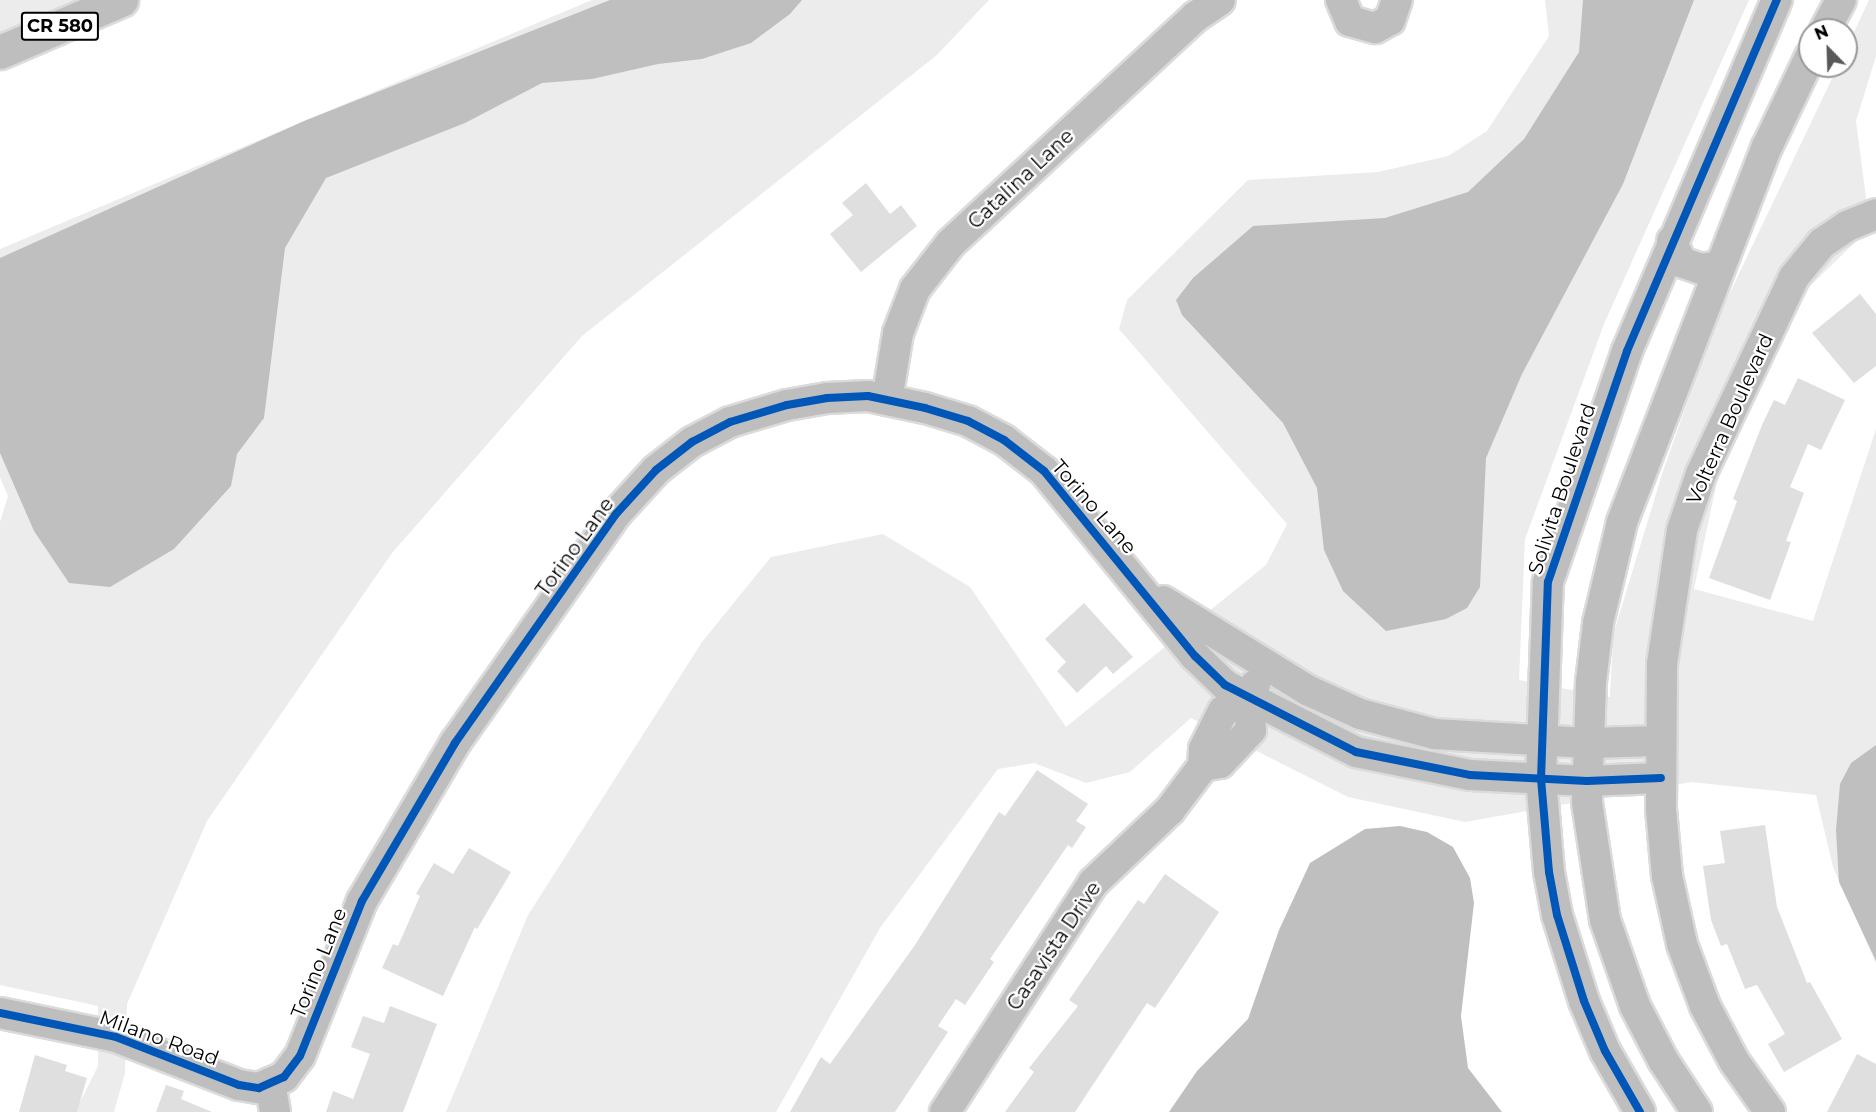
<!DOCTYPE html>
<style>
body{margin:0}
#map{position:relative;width:1876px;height:1112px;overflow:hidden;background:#fff;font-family:Montserrat,sans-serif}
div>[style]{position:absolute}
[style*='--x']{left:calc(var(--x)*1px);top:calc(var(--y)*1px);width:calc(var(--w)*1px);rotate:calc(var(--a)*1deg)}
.green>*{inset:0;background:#ececec}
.water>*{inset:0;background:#bfbfbf}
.building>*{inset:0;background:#dfdfdf}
.roads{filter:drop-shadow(2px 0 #dbdbdb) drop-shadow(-2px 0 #dbdbdb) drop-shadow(0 2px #dbdbdb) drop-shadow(0 -2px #dbdbdb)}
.minor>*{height:30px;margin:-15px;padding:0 15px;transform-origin:15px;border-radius:15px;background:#bebebe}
.major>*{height:33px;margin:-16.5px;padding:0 16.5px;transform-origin:16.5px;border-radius:16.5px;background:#bebebe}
.cycleway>*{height:8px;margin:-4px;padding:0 4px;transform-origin:4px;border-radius:4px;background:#0057b8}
span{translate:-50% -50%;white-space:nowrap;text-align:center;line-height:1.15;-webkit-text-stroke:4.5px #fff;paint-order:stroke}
.shield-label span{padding:2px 4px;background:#fff;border:2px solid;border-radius:4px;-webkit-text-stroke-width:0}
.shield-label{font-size:18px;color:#000;font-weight:700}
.street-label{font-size:20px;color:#000}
.north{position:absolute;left:1798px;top:18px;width:60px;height:60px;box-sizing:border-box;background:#fff;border:2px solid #999;border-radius:50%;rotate:337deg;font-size:16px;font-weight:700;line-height:24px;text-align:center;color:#000}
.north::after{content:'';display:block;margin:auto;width:21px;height:27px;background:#595959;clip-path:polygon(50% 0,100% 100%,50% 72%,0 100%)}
</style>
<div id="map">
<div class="green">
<div style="clip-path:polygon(0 0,90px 0,0 39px)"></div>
<div style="clip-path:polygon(592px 0,989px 0,937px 55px,582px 336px,392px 553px,207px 821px,127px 1004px,125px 1073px,114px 1112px,75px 1112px,98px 1066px,98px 1006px,0 985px,0 522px,8px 496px,0 477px,0 249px)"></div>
<div style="clip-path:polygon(1545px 0,1749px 0,1604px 324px,1525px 539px,1519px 680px,1610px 697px,1613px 635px,1663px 471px,1715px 324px,1838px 66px,1846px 66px,1846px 49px,1869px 0,1876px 0,1876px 56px,1856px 121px,1870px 228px,1810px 286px,1721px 463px,1694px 589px,1813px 621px,1876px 429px,1876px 963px,1833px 867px,1816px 795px,1691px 782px,1465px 822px,1348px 797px,1191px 718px,1130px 772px,1086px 783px,1034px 763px,998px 769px,880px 928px,776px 1112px,446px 1112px,528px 915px,702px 642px,771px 557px,883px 534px,970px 587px,1066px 727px,1266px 565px,1287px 524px,1119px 329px,1127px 300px,1248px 180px,1378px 172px,1448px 156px,1487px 131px,1549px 36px)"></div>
</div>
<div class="water">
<div style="clip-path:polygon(610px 0,802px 0,790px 14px,751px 43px,702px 59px,658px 64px,592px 79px,542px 83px,465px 123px,326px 178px,285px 248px,264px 418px,237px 454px,231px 486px,174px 549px,110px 587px,69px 583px,34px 531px,0 453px,0 258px,304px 121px)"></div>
<div style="clip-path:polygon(1583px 0,1694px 0,1623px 184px,1522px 374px,1486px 458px,1480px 587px,1467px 608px,1446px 619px,1386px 631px,1343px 591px,1324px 550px,1317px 488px,1283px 423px,1182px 315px,1176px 300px,1193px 278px,1253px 226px,1385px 218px,1468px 192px,1524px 139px,1579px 52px)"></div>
<div style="clip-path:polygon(1876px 745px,1876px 961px,1839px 882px,1836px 830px,1840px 784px,1851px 763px)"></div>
<div style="clip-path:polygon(1400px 826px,1427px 832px,1453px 847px,1470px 878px,1474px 903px,1461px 1016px,1468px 1068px,1502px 1112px,1169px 1112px,1197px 1071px,1248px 1019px,1279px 930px,1310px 863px,1365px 829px)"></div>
</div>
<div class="building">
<div style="clip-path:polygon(866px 183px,890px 214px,901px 205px,917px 226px,861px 272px,830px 234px,853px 215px,842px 203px)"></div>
<div style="clip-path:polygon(1860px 294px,1876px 314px,1876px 366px,1854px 383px,1812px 333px)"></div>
<div style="clip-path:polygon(1798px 378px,1845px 400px,1821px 450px,1808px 444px,1790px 487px,1804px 493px,1786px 541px,1791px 542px,1770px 600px,1709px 578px,1737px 501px,1733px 499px,1762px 425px,1774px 400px,1785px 405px)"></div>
<div style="clip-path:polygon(1084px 603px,1133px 657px,1113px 674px,1106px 666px,1077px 693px,1057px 671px,1066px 662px,1045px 639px)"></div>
<div style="clip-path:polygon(1037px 770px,1088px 804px,1076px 821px,1086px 827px,1072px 848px,1068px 845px,990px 959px,994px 962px,965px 1005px,956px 999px,938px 1026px,948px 1032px,895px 1112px,790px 1112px,821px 1057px,830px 1064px,915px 945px,999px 812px,1005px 816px)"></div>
<div style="clip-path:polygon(1765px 825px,1777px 907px,1807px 983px,1810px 982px,1842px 1039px,1784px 1072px,1768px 1044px,1785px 1034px,1757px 985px,1745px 989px,1727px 944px,1721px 946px,1711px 920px,1703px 866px,1725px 863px,1720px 831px)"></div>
<div style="clip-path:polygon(469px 848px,511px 872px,477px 929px,475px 927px,443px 996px,382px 968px,393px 944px,398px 946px,420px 896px,416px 894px,434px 863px,453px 874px)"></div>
<div style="clip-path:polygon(1165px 874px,1219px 912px,1184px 965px,1155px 1008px,1147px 1003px,1075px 1112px,1005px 1112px,1034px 1072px,1029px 1068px,1078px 1006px,1069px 1000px,1138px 900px,1144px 904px)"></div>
<div style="clip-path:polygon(390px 1006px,437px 1024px,403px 1112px,326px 1112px,333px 1091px,353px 1099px,370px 1054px,351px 1047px,363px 1016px,384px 1023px)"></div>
<div style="clip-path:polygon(1857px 1054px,1876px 1064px,1876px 1112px,1827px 1112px)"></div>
<div style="clip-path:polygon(35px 1055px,67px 1065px,65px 1071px,87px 1078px,77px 1112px,19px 1112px)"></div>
<div style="clip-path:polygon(166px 1085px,184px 1091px,181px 1099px,212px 1112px,156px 1112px)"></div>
</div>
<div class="roads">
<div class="minor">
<div style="--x:1341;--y:0;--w:23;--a:67"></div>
<div style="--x:1350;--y:21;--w:26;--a:16"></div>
<div style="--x:1375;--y:28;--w:17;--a:-28"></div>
<div style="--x:1390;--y:20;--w:21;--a:-71"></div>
<div style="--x:1825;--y:30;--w:34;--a:-62"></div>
<div style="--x:1672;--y:241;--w:23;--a:67"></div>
<div style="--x:1681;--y:262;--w:21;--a:19"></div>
<div style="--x:1701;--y:269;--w:19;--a:-9"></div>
<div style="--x:887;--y:400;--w:68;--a:-80.7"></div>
<div style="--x:898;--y:333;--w:47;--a:-68.9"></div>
<div style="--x:915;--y:289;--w:58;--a:-52"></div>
<div style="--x:951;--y:243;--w:333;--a:-42.8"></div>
<div style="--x:1195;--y:17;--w:30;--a:-34"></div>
<div style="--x:1163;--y:601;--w:169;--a:31.7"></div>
<div style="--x:1307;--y:690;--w:58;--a:24.4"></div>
<div style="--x:1360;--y:714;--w:77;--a:15.1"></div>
<div style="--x:1434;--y:734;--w:153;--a:3.4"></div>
<div style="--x:1587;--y:743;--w:74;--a:-1.5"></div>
<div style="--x:1249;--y:698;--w:29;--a:153"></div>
<div style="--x:1223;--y:711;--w:42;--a:116.6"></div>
<div style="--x:1204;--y:749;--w:17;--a:93"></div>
<div style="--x:1203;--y:766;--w:17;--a:-10"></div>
<div style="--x:1220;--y:763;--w:45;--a:-46.8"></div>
<div style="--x:1251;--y:730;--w:32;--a:-94"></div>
<div style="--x:1249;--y:698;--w:14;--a:-65"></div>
<div style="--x:0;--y:1013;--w:118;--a:11.7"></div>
<div style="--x:116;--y:1037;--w:132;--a:21.3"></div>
<div style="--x:239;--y:1085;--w:20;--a:9"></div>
<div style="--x:259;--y:1088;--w:27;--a:-24"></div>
<div style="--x:284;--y:1077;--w:26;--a:-53"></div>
<div style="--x:300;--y:1056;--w:167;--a:-68.2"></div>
<div style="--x:362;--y:901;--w:183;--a:-59.5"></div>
<div style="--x:455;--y:743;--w:280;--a:-54.9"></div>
<div style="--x:616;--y:514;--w:59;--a:-47.7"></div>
<div style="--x:656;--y:470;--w:46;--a:-37.9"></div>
<div style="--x:692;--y:442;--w:43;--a:-27.8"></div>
<div style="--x:730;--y:422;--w:59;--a:-16.6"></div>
<div style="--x:787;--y:405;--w:41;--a:-9.9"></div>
<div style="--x:827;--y:398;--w:41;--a:-2.8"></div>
<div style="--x:868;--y:396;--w:58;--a:11.9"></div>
<div style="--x:925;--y:408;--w:45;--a:16.8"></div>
<div style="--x:968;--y:421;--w:41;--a:27.8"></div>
<div style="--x:1004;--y:440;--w:51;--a:37.8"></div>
<div style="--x:1044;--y:471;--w:239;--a:50.8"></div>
<div style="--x:1195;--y:656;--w:42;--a:44"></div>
<div style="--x:1225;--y:685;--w:147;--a:27.1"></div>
<div style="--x:1356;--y:752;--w:116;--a:11.4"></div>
<div style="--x:1470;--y:775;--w:117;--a:2.9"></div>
<div style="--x:1587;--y:781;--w:74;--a:-2.3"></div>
<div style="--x:270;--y:1083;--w:29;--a:80"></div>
<div style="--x:945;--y:1112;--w:273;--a:-57.1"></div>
<div style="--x:1093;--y:883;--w:106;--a:-43.5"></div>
<div style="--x:1170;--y:810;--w:55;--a:-53.1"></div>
<div style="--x:1640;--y:1112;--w:70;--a:-119.8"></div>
<div style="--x:1605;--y:1051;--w:54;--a:-112.8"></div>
<div style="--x:1584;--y:1001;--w:90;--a:-107.4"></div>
<div style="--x:1557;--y:915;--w:44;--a:-100.5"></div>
<div style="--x:1549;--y:872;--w:93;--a:-94.9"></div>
<div style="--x:1541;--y:779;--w:197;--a:-88"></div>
<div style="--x:1548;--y:582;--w:244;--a:-71.1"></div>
<div style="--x:1627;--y:351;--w:382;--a:-66.9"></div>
<div style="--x:1697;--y:1112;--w:62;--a:-123.2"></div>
<div style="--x:1663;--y:1060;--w:61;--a:-117.4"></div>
<div style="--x:1635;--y:1006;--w:91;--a:-109.2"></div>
<div style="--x:1605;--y:920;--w:119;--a:-98.7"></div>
<div style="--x:1587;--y:802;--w:120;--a:-88.1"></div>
<div style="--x:1591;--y:682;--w:59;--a:-83.2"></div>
<div style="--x:1598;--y:623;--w:104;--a:-76.6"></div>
<div style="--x:1622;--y:522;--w:402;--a:-68.9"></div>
<div style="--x:1767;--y:147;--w:100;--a:-64.5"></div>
<div style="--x:1770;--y:1112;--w:62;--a:-125.2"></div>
<div style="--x:1734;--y:1061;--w:62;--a:-117.8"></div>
<div style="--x:1705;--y:1006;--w:66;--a:-110.4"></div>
<div style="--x:1682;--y:944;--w:70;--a:-102.4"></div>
<div style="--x:1667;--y:876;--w:67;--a:-95.1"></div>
<div style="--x:1661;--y:809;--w:145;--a:-89.6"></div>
<div style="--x:1662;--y:664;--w:135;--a:-81.5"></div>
<div style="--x:1682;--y:530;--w:59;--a:-71.3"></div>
<div style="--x:1701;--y:474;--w:218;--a:-64.7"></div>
<div style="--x:1794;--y:277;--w:44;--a:-50.5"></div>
<div style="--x:1822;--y:243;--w:30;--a:-34"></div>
<div style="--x:1847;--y:226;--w:31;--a:-22"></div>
</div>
<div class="major">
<div style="--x:0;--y:52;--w:132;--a:-23.3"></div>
</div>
</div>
<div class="cycleway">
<div style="--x:0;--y:1013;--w:118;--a:11.7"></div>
<div style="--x:116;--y:1037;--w:132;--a:21.3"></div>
<div style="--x:239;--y:1085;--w:20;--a:9"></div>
<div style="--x:259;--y:1088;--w:27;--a:-24"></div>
<div style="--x:284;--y:1077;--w:26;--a:-53"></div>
<div style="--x:300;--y:1056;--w:167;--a:-68.2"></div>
<div style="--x:362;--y:901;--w:183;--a:-59.5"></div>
<div style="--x:455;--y:743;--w:280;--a:-54.9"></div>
<div style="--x:616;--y:514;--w:59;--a:-47.7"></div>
<div style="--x:656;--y:470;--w:46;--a:-37.9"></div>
<div style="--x:692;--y:442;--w:43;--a:-27.8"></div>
<div style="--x:730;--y:422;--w:59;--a:-16.6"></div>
<div style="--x:787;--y:405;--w:41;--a:-9.9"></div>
<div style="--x:827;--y:398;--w:41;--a:-2.8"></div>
<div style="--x:868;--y:396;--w:58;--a:11.9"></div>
<div style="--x:925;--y:408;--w:45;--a:16.8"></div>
<div style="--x:968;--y:421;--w:41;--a:27.8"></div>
<div style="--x:1004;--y:440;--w:51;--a:37.8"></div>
<div style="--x:1044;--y:471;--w:239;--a:50.8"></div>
<div style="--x:1195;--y:656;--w:42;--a:44"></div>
<div style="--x:1225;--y:685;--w:147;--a:27.1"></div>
<div style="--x:1356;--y:752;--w:116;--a:11.4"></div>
<div style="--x:1470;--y:775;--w:117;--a:2.9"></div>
<div style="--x:1587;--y:781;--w:74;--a:-2.3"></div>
<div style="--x:1640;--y:1112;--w:70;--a:-119.8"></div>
<div style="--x:1605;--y:1051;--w:54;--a:-112.8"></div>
<div style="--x:1584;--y:1001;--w:90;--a:-107.4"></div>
<div style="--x:1557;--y:915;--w:44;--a:-100.5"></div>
<div style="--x:1549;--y:872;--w:93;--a:-94.9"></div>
<div style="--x:1541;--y:779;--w:197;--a:-88"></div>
<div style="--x:1548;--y:582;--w:244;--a:-71.1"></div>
<div style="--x:1627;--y:351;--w:382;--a:-66.9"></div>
</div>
<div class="shield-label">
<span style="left:60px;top:26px">CR 580</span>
</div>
<div class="street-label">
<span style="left:1021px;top:179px;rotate:-43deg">Catalina Lane</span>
<span style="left:1730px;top:419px;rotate:-66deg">Volterra Boulevard</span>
<span style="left:1562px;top:489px;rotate:-72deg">Solivita Boulevard</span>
<span style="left:1094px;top:507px;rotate:49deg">Torino Lane</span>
<span style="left:575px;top:547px;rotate:-54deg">Torino Lane</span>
<span style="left:1054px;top:946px;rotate:-56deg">Casavista Drive</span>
<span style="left:319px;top:963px;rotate:-68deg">Torino Lane</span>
<span style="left:159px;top:1038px;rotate:20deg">Milano Road</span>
</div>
<div class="north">N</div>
</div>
